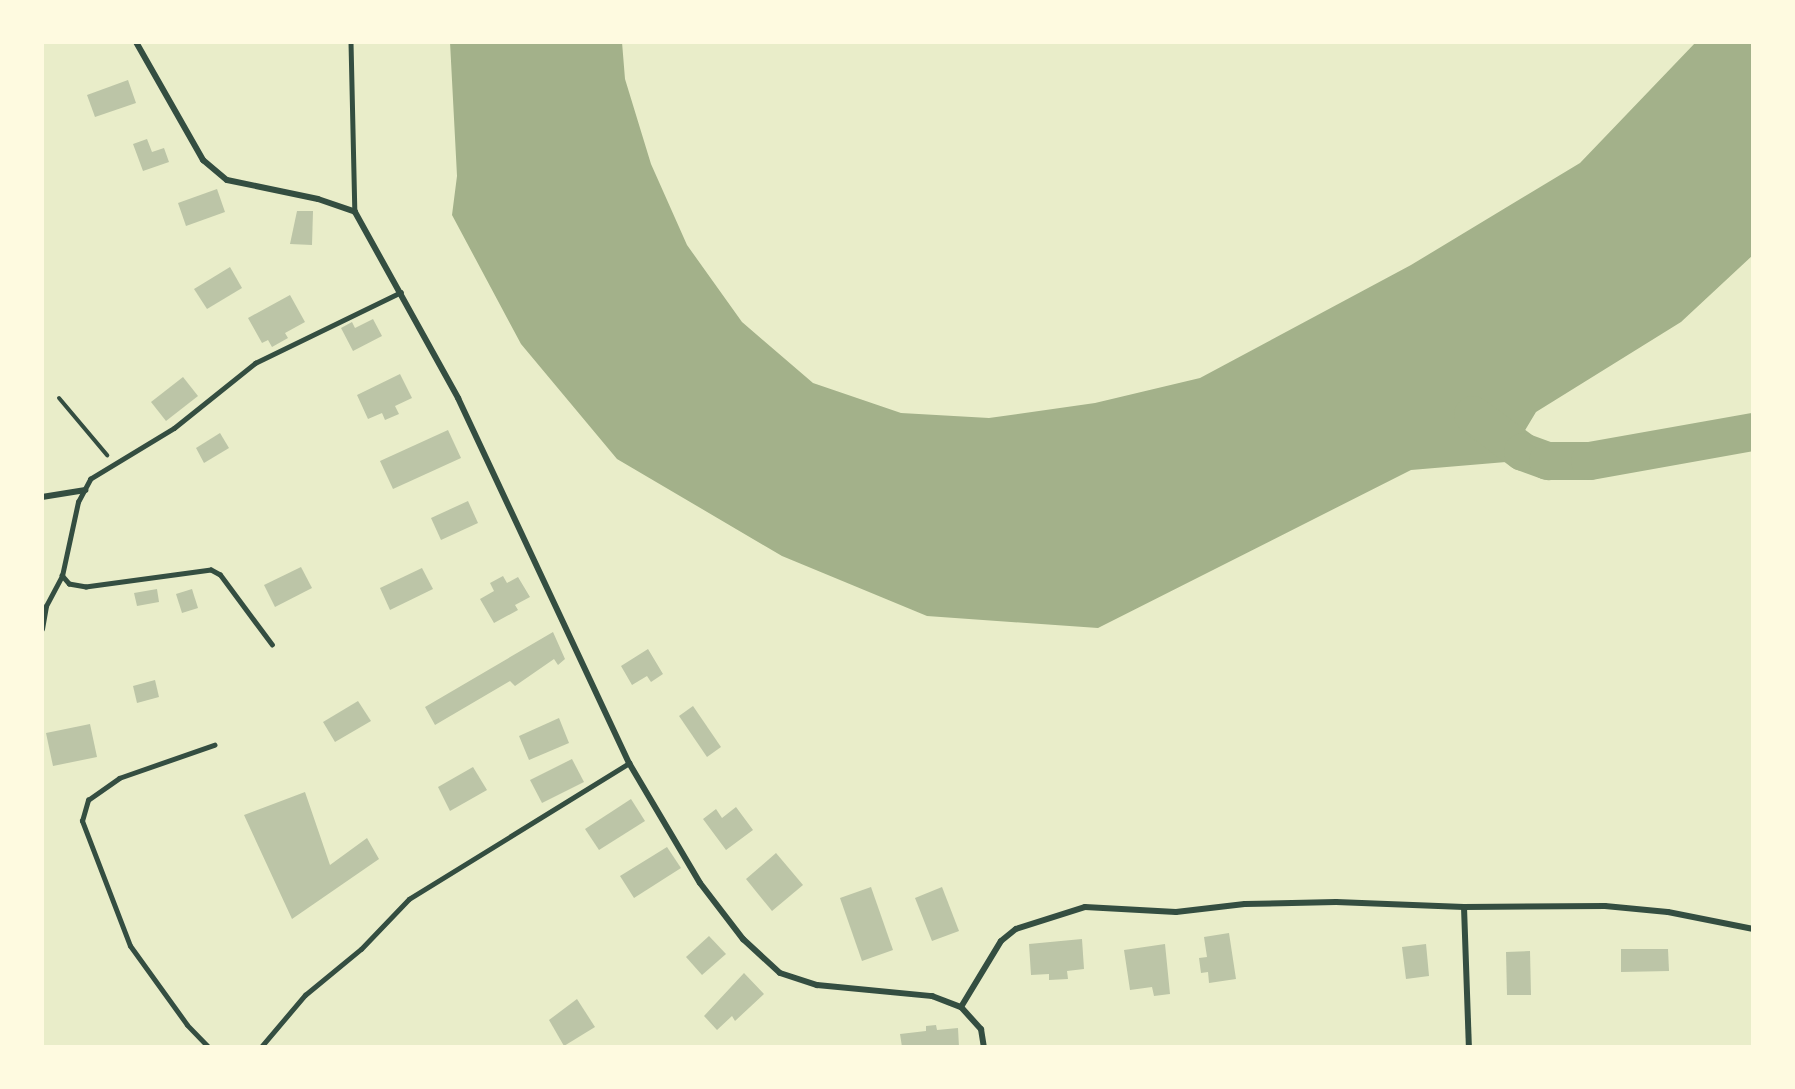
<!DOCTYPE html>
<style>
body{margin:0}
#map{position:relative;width:1795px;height:1089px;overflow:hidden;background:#e9edc9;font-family:"PT Sans Narrow",sans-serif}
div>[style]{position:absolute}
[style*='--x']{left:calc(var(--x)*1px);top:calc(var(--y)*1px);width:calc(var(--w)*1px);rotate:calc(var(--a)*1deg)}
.water>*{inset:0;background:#a3b18a}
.river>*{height:38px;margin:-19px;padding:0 19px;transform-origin:19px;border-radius:19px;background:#a3b18a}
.building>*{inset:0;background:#bcc5a7}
.path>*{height:4px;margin:-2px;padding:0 2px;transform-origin:2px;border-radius:2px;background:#344e41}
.service>*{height:4.5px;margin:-2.25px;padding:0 2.25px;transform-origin:2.25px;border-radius:2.25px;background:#344e41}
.minor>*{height:6px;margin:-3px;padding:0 3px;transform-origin:3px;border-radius:3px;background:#344e41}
span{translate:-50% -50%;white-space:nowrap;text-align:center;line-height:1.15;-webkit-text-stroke:4.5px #fefae0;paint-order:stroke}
.frame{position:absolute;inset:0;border:44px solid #fefae0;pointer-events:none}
</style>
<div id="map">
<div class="water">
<div style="clip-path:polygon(450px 42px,622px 42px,625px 79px,651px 164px,687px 245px,742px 322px,813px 383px,901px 413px,989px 418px,1095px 403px,1200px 378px,1411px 265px,1580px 163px,1696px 42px,1753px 42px,1753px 255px,1681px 322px,1536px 412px,1506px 462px,1411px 470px,1098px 628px,927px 616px,782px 556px,617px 459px,521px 344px,452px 215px,457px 176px)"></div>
</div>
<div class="river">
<div style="--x:1473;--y:415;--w:62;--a:36.5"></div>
<div style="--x:1523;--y:452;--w:27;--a:20"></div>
<div style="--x:1548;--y:461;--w:42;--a:0"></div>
<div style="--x:1590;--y:461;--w:166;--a:-10.1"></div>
</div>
<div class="building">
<div style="clip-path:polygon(128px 80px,136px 103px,95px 117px,87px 95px)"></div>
<div style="clip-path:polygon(147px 139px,152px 152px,164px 148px,169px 162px,143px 171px,133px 144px)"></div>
<div style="clip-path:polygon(217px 189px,225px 212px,186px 226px,178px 203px)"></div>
<div style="clip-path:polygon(297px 211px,313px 211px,312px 245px,290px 244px)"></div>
<div style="clip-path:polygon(230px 267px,242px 288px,207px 309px,194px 289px)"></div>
<div style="clip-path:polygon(290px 295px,305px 322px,285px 333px,288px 338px,272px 347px,268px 340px,262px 343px,248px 318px)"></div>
<div style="clip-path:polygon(373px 319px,382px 336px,353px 351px,341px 328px,352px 322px,355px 328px)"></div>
<div style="clip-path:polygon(400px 374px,412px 398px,395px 406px,399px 414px,385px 420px,382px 413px,368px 419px,357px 395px)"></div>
<div style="clip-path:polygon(183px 377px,198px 396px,166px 421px,151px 402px)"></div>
<div style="clip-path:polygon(448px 430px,461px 458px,393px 489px,380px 461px)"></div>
<div style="clip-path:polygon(220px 433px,229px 448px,204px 463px,196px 448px)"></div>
<div style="clip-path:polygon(468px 501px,478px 523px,441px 540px,431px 518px)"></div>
<div style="clip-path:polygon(301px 567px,312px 588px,275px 607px,264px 585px)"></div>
<div style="clip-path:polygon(422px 568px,433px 589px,390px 610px,380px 588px)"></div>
<div style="clip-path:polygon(503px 576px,507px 583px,518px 577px,530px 597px,515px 605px,518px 610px,494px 623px,480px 599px,494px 591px,490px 583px)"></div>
<div style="clip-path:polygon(157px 589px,159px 602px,137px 606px,134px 593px)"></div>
<div style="clip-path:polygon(192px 589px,198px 608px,182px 613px,176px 594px)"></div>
<div style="clip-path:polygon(553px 632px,565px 659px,558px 665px,554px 659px,515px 686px,510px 681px,435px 725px,425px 707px)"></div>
<div style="clip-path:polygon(648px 649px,663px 674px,651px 682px,647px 676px,632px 685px,621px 666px)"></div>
<div style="clip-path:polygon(155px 680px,159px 697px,137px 703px,133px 686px)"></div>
<div style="clip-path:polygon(358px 701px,371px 721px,335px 742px,323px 722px)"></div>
<div style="clip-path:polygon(693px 706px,721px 747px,707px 757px,679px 716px)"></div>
<div style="clip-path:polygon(559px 718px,569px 743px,529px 760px,519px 736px)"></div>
<div style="clip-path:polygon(90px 724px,97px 757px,53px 766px,46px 733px)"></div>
<div style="clip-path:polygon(572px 759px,584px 782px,542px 803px,530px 780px)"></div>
<div style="clip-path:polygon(473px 767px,487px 790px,450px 811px,438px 787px)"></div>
<div style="clip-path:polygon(305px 792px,330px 865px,367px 838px,379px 859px,292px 919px,244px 815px)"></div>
<div style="clip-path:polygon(631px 799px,645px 821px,599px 850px,585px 829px)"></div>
<div style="clip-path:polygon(736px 807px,753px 830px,726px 850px,703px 819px,716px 809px,722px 818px)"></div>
<div style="clip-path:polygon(667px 847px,681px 868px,634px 898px,620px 876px)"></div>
<div style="clip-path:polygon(776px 853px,803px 885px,772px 911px,746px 879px)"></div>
<div style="clip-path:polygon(871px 887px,893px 950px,862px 961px,840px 898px)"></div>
<div style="clip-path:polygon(942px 887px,959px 931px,932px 941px,915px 898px)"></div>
<div style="clip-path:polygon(1229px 933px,1236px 979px,1209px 983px,1208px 972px,1201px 973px,1199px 958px,1207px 957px,1204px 937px)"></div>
<div style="clip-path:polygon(709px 936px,726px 954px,702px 975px,686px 957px)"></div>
<div style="clip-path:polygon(1082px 939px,1084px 969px,1067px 971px,1068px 979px,1049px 980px,1049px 974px,1031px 975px,1029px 944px)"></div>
<div style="clip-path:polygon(1165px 944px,1170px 994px,1154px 996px,1152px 987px,1130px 990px,1124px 950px)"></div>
<div style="clip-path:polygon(1426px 944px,1429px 976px,1406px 979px,1402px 947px)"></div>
<div style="clip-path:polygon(1621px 949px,1668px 949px,1669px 971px,1621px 972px)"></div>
<div style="clip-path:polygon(1530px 951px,1531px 995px,1507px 995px,1506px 952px)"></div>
<div style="clip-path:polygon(744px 973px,764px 994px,735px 1021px,732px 1016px,717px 1030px,704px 1016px)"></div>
<div style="clip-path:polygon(577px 999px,595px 1027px,564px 1046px,549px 1020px)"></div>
<div style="clip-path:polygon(936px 1025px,937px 1030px,958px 1028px,959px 1047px,902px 1047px,900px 1034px,926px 1031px,926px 1026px)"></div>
</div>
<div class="path">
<div style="--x:59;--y:398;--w:75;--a:49.9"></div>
</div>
<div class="service">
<div style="--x:351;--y:42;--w:170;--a:88.7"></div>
<div style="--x:42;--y:629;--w:23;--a:-80"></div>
<div style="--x:46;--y:606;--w:34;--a:-62"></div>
<div style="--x:272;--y:645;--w:87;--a:-126.6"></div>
<div style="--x:220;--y:575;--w:10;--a:-151"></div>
<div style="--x:211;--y:570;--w:126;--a:172.3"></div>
<div style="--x:86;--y:587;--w:17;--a:-170"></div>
<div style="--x:69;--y:584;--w:11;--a:-131"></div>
<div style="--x:62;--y:576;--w:76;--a:-77.8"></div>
<div style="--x:78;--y:502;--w:26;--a:-62"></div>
<div style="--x:90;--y:479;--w:98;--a:-31.3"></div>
<div style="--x:174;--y:428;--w:104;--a:-38.7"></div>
<div style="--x:255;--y:363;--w:162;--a:-25.9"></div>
<div style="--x:208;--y:1047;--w:30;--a:-134"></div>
<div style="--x:187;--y:1025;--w:97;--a:-125.8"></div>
<div style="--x:130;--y:946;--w:134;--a:-111"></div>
<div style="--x:82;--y:821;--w:22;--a:-74"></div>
<div style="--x:88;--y:800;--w:38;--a:-35"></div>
<div style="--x:119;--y:778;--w:101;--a:-19.2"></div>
<div style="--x:261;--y:1047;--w:68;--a:-49.8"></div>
<div style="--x:305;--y:995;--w:72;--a:-39.4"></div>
<div style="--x:361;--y:949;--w:69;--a:-46.2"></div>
<div style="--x:409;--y:899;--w:259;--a:-31.7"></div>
</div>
<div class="minor">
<div style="--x:136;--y:42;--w:136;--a:60.4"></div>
<div style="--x:203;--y:160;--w:31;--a:40"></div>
<div style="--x:227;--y:180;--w:93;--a:11.8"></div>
<div style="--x:318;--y:199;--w:39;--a:19"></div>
<div style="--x:355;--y:212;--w:213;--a:61"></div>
<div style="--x:458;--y:398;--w:403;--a:64.9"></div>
<div style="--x:629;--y:763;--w:139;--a:59.4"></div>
<div style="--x:700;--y:883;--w:71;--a:52.5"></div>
<div style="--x:743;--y:939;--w:50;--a:42.6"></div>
<div style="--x:780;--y:973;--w:39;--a:18"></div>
<div style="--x:817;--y:985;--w:116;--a:5.5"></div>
<div style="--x:932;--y:996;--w:31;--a:21"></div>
<div style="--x:961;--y:1007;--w:30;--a:48"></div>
<div style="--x:981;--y:1029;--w:18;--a:81"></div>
<div style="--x:42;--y:497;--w:44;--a:-9.2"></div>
<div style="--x:1464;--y:907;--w:140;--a:88"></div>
<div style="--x:961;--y:1007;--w:77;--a:-58.8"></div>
<div style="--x:1001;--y:941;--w:19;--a:-39"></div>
<div style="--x:1016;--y:929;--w:72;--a:-17.7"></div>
<div style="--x:1085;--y:907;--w:91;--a:3.1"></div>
<div style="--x:1176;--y:912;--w:69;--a:-6.6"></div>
<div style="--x:1245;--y:904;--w:91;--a:-1.3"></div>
<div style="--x:1336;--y:902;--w:128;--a:2.2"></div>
<div style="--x:1464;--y:907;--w:141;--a:-0.4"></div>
<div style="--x:1605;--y:906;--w:63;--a:5.4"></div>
<div style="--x:1668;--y:912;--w:87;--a:11.3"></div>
</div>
<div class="frame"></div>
</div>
